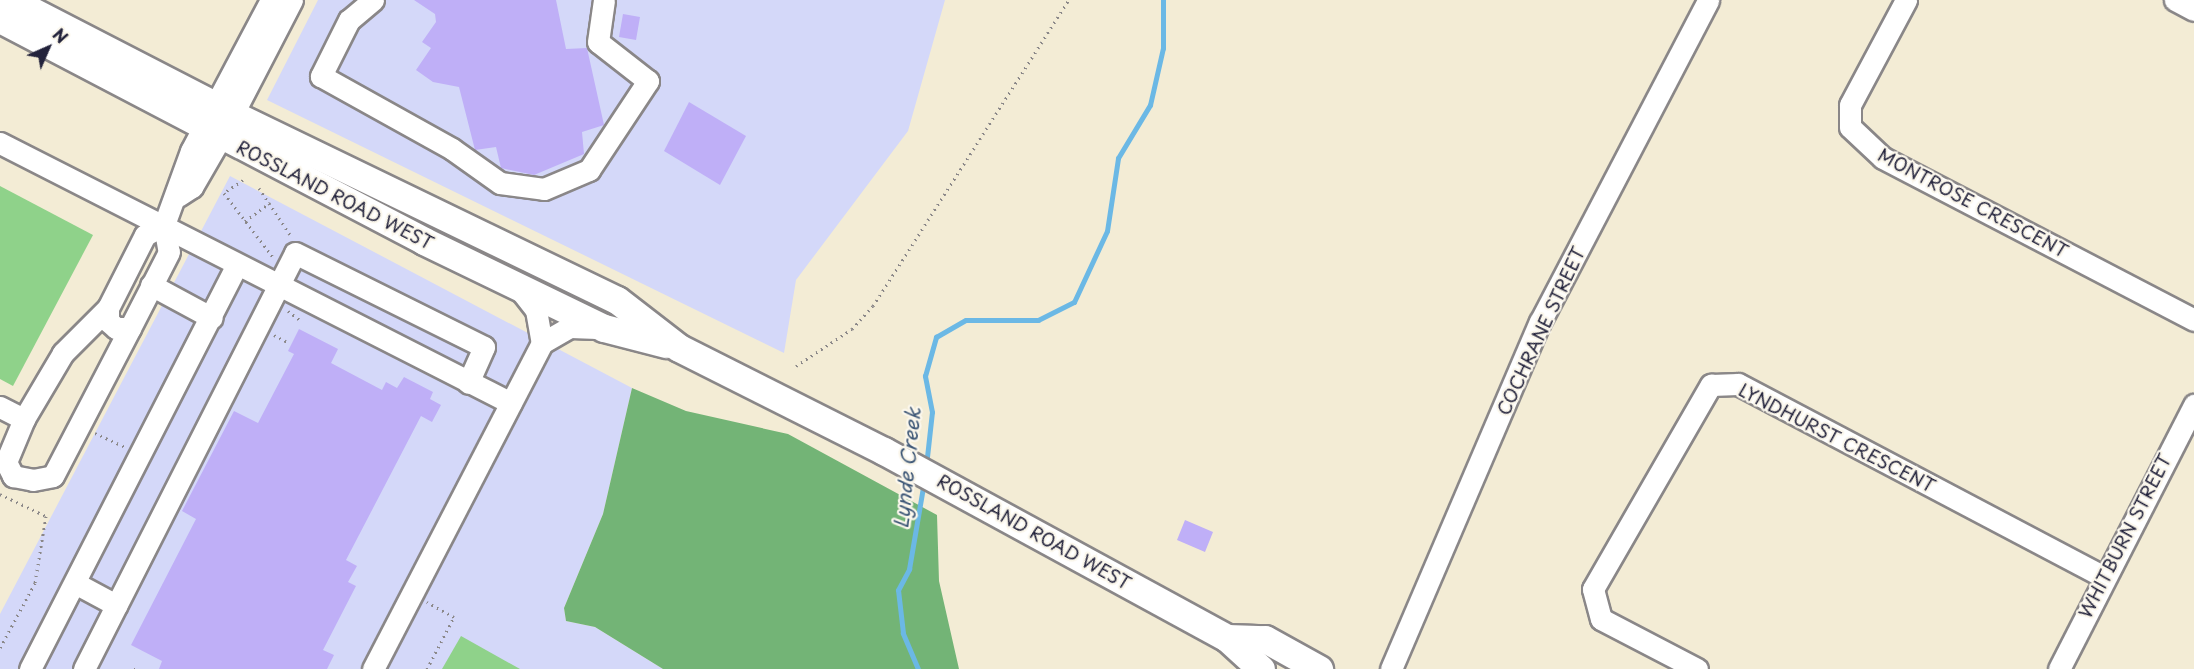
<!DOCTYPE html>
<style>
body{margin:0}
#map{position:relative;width:2194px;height:669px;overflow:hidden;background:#f3ecd5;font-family:"Playpen Sans",sans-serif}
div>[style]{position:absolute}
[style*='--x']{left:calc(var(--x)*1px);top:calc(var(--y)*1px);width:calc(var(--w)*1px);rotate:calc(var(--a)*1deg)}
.built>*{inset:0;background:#d4d8f9}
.green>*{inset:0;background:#8fd28a}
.forest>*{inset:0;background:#73b476}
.stream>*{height:5px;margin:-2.5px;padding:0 2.5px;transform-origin:2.5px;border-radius:2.5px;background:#6bb8e5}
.building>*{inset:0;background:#bfaff7}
.path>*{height:3px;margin-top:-1.5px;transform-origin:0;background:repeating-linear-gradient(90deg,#8a8788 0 1.5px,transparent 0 6px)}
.roads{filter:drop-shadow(2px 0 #8a8788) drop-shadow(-2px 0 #8a8788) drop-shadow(0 2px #8a8788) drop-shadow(0 -2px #8a8788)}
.minor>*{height:21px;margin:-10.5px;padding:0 10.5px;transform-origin:10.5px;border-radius:10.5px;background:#fff}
.major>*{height:27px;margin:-13.5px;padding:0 13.5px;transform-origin:13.5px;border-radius:13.5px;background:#fff}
span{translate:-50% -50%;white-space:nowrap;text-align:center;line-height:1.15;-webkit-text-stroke:4.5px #fbf7ec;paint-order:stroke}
.street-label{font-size:18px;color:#22223b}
.water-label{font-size:20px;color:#3c5676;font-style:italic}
.north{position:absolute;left:18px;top:18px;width:60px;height:60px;-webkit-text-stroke:4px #fbf7ec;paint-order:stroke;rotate:45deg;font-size:16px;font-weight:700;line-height:24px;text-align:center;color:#22223b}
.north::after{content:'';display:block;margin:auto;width:21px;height:27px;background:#22223b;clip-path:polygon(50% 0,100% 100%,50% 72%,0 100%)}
</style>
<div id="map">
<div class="built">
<div style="clip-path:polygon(318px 0,945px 0,908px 131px,796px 280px,784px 353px,267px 100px)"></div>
<div style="clip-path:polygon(230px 176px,632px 388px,603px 514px,564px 608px,566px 621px,595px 627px,663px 669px,0 669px,0 614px)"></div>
</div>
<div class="green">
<div style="clip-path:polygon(0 186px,93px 235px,13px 386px,0 379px)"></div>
<div style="clip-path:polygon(461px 636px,520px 669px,442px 669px)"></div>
</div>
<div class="forest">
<div style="clip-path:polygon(632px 388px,686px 411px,788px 434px,937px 515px,939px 581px,959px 669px,663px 669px,595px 627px,566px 621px,564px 608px,603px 514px)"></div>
</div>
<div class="stream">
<div style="--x:926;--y:466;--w:54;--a:-83.7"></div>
<div style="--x:932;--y:412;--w:37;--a:-101"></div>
<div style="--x:925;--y:376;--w:41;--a:-74.2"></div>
<div style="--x:936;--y:337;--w:34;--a:-30"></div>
<div style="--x:966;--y:320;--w:72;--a:0"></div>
<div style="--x:1038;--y:320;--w:40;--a:-26.6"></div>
<div style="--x:1074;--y:302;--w:78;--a:-65.1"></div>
<div style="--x:1107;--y:231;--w:74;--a:-81.4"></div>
<div style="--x:1118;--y:158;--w:62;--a:-58.9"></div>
<div style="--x:1150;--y:105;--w:58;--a:-77.2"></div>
<div style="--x:1163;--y:48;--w:48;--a:-90"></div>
<div style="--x:918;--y:669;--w:39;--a:-113"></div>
<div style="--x:903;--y:633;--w:43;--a:-96.6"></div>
<div style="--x:898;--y:590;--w:24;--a:-62"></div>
<div style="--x:909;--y:569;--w:89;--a:-80.3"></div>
</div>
<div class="building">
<div style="clip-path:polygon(414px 0,556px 0,566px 49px,587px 48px,604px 125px,582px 132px,584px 154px,534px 175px,501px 168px,496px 147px,475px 150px,459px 87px,433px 82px,416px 70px,431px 48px,422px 42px,436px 22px,435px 14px)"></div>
<div style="clip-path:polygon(623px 14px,640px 17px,636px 40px,619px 37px)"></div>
<div style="clip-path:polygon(689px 102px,746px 136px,720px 185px,664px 151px)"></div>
<div style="clip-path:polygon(299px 329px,338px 349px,331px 363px,382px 390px,386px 382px,397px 388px,404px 377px,433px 392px,430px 399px,441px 405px,432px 422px,421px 416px,346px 560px,357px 566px,348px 582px,356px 586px,323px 650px,334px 655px,327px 669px,159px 669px,162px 661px,131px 645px,196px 519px,182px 511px,234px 411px,258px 423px,294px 354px,288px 351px)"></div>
<div style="clip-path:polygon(1185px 520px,1213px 532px,1205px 552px,1177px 540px)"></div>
</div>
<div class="path">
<div style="--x:243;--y:180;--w:23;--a:146"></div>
<div style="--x:224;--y:193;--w:81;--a:52.6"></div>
<div style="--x:259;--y:188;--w:58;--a:56.3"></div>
<div style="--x:245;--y:221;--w:31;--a:-36"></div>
<div style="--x:288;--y:311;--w:15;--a:37"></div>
<div style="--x:274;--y:335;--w:17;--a:28"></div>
<div style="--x:796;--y:366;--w:67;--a:-33.5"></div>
<div style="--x:852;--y:329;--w:31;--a:-48"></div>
<div style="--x:873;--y:306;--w:363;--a:-57.4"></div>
<div style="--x:95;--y:433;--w:33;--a:25"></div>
<div style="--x:0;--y:494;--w:51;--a:25.6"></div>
<div style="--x:46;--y:516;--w:68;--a:99.3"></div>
<div style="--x:35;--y:583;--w:74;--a:118.3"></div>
<div style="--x:134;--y:669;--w:5;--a:0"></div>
<div style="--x:427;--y:669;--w:59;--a:-62.6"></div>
<div style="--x:454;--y:617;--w:31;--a:-151"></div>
</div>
<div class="roads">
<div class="minor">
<div style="--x:373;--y:0;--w:31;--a:140"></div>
<div style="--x:349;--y:20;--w:63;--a:116.6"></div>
<div style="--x:321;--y:76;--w:150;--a:29.1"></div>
<div style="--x:452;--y:149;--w:59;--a:35.3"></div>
<div style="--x:500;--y:183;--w:44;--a:7.8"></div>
<div style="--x:544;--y:189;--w:49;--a:-22.9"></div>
<div style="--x:589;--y:170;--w:107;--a:-56.5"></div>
<div style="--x:648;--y:81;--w:63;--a:-142"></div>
<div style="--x:598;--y:42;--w:42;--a:-81.9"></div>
<div style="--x:1906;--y:0;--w:119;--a:118.1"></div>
<div style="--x:1850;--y:105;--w:22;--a:90"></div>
<div style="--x:1850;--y:127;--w:45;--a:43.2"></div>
<div style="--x:1883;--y:158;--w:351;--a:27.5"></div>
<div style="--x:2175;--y:0;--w:21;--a:28"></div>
<div style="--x:0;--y:143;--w:573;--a:26.97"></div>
<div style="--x:178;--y:196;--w:17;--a:-33"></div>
<div style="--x:192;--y:187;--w:58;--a:-59.9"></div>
<div style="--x:221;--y:137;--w:154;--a:-62.6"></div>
<div style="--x:164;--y:225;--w:27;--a:80"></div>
<div style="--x:169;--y:252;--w:85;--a:117.2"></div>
<div style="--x:130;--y:328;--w:14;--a:180"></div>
<div style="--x:116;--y:328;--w:11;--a:-139"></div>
<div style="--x:108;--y:321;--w:13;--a:-90"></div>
<div style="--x:108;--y:308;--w:82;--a:-63.1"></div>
<div style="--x:145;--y:235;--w:21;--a:-28"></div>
<div style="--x:164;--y:225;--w:79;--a:-70"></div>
<div style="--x:191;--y:151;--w:171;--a:-62.1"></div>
<div style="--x:151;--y:285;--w:69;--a:28.4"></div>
<div style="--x:518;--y:287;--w:29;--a:52"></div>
<div style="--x:536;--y:310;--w:34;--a:80"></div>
<div style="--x:108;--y:308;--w:64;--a:135"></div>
<div style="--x:63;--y:353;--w:77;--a:120.6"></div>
<div style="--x:24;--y:419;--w:47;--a:112.7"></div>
<div style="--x:6;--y:462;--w:16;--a:63"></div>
<div style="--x:13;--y:476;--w:20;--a:11"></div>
<div style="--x:33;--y:480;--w:20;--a:-11"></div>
<div style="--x:53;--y:476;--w:167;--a:-62.5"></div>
<div style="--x:0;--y:407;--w:27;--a:27"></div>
<div style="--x:75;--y:583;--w:47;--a:28.2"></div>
<div style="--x:30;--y:669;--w:454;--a:-62.9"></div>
<div style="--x:84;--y:669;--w:466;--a:-63.1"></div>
<div style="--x:295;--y:253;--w:211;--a:26.4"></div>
<div style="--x:484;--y:347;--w:39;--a:114"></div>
<div style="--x:373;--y:669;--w:367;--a:-62.6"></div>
<div style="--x:542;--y:343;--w:32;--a:-30"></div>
<div style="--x:570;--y:327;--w:27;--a:2"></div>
<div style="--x:1391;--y:669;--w:378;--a:-66.8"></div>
<div style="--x:1540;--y:322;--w:363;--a:-62.4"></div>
<div style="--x:1697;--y:669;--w:108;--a:-152.5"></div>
<div style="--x:1601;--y:619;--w:31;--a:-105"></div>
<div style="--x:1593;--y:589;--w:236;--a:-60"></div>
<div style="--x:1711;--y:385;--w:27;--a:-2"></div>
<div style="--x:1738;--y:384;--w:412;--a:27.8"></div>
<div style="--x:2059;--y:669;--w:297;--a:-62.9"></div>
</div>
<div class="major">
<div style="--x:11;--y:0;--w:251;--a:27.3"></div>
<div style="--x:234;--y:115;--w:425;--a:25.8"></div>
<div style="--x:617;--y:300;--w:78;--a:37.7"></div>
<div style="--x:679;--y:348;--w:229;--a:26.7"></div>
<div style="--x:884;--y:451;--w:391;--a:28.6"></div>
<div style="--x:1227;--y:638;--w:46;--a:42.4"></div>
<div style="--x:0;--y:19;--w:479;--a:27.6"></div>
<div style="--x:424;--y:241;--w:200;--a:25.8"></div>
<div style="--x:604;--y:328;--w:64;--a:14.5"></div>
<div style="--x:1227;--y:638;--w:38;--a:2"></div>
<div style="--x:1265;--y:639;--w:62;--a:29.1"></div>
</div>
</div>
<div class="street-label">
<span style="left:335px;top:195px;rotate:27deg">ROSSLAND ROAD WEST</span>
<span style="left:1973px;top:203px;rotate:28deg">MONTROSE CRESCENT</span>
<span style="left:1541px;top:331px;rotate:-65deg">COCHRANE STREET</span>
<span style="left:1837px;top:438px;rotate:27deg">LYNDHURST CRESCENT</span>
<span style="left:1034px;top:532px;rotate:29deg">ROSSLAND ROAD WEST</span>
<span style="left:2125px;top:536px;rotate:-63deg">WHITBURN STREET</span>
</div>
<div class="water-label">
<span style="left:907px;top:468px;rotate:-84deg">Lynde Creek</span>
</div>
<div class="north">N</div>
</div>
